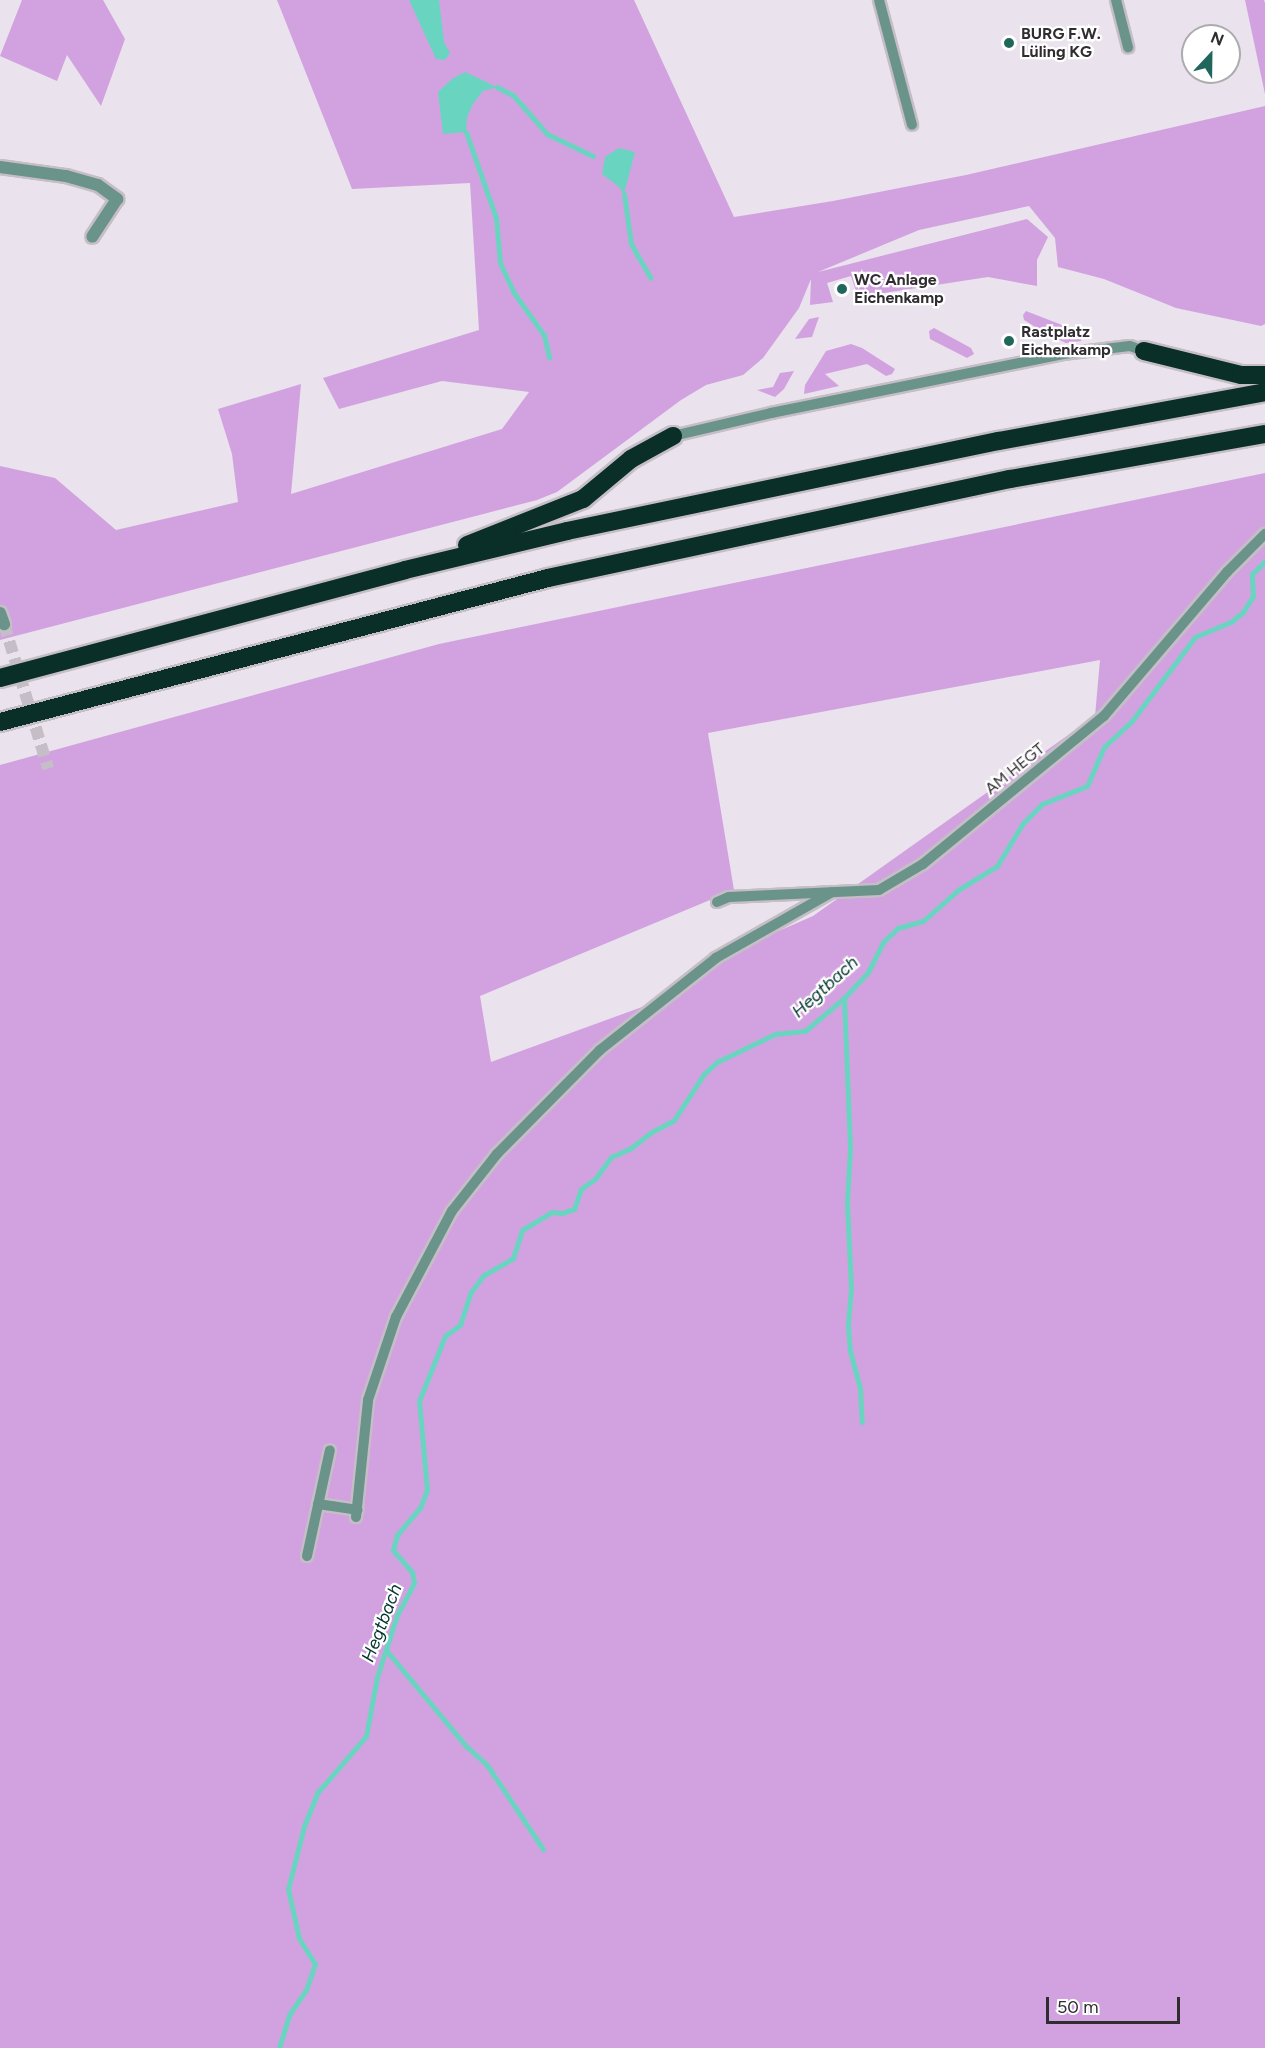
<!DOCTYPE html>
<meta charset="utf-8">
<style>
body{margin:0}
#map{position:relative;width:1265px;height:2048px;overflow:hidden;background:#eae2ec;font-family:Figtree,sans-serif}
div>[style]{position:absolute}
[style*='--x']{left:calc(var(--x)*1px);top:calc(var(--y)*1px);width:calc(var(--w)*1px);rotate:calc(var(--a)*1deg)}
.green>*{inset:0;background:#d2a2e0}
.water>*{inset:0;background:#69d5c0}
.stream>*{height:5px;margin:-2.5px;padding:0 2.5px;transform-origin:2.5px;border-radius:2.5px;background:#69d5c0}
.minor-tunnel>*{height:12px;margin-top:-6px;transform-origin:0;background:repeating-linear-gradient(90deg,#c5bec7 0 12px,transparent 0 18px)}
.roads{filter:drop-shadow(2px 0 #c5bec7) drop-shadow(-2px 0 #c5bec7) drop-shadow(0 2px #c5bec7) drop-shadow(0 -2px #c5bec7)}
.service>*{height:10px;margin:-5px;padding:0 5px;transform-origin:5px;border-radius:5px;background:#6a938a}
.minor>*{height:12px;margin:-6px;padding:0 6px;transform-origin:6px;border-radius:6px;background:#6a938a}
.motorway>*{height:18px;margin:-9px;padding:0 9px;transform-origin:9px;border-radius:9px;background:#0a2e28}
.dots>*{width:16px;height:16px;translate:-50% -50%;box-sizing:border-box;border:3px solid #fff;border-radius:50%}
span{translate:-50% -50%;white-space:nowrap;text-align:center;line-height:1.15;-webkit-text-stroke:4.5px #fff;paint-order:stroke}
.poi-label{font-size:16px;color:#302d31;font-weight:700}
.left{translate:0 -50%;text-align:left}
.street-label{font-size:16px;color:#302d31}
.water-label{font-size:18px;color:#00362d;font-style:italic}
.north{position:absolute;left:1181px;top:24px;width:60px;height:60px;box-sizing:border-box;background:#fff;border:2px solid #acabad;border-radius:50%;rotate:22deg;font-size:16px;font-weight:700;line-height:24px;text-align:center;color:#302d31}
.north::after{content:'';display:block;margin:auto;width:21px;height:27px;background:#20665a;clip-path:polygon(50% 0,100% 100%,50% 72%,0 100%)}
.scale{position:absolute;left:1046px;top:1997px;width:134px;height:27px;box-sizing:border-box;border:3px solid #302d31;border-top:0;padding-left:8px;font-size:18px;line-height:21px;white-space:nowrap;color:#302d31;-webkit-text-stroke:4px #fff;paint-order:stroke}
</style>
<div id="map">
<div class="green">
<div style="clip-path:polygon(22px 0,103px 0,125px 39px,101px 106px,67px 55px,57px 81px,0 56px)"></div>
<div style="clip-path:polygon(277px 0,634px 0,734px 217px,833px 201px,966px 175px,1265px 106px,1265px 324px,1261px 326px,1176px 308px,1104px 279px,1058px 267px,1055px 238px,1029px 206px,919px 230px,818px 272px,1027px 219px,1048px 237px,1037px 260px,1037px 286px,988px 277px,858px 297px,851px 276px,827px 283px,833px 302px,810px 305px,811px 279px,799px 308px,763px 358px,743px 375px,706px 385px,681px 400px,557px 492px,537px 500px,0 640px,0 466px,55px 478px,116px 530px,238px 502px,232px 454px,218px 409px,301px 384px,291px 494px,502px 429px,529px 392px,442px 381px,339px 409px,323px 378px,479px 330px,470px 183px,352px 189px)"></div>
<div style="clip-path:polygon(1245px 0,1264px 0,1265px 3px,1265px 94px)"></div>
<div style="clip-path:polygon(1026px 311px,1080px 332px,1083px 335px,1081px 341px,1066px 343px,1045px 333px,1024px 320px,1023px 315px)"></div>
<div style="clip-path:polygon(819px 317px,812px 337px,795px 339px,809px 319px)"></div>
<div style="clip-path:polygon(934px 328px,971px 348px,974px 354px,967px 358px,930px 339px,929px 331px)"></div>
<div style="clip-path:polygon(851px 344px,862px 348px,895px 369px,892px 374px,886px 376px,867px 364px,825px 374px,839px 386px,804px 394px,805px 385px,826px 351px)"></div>
<div style="clip-path:polygon(794px 371px,784px 389px,775px 397px,757px 390px,773px 387px,780px 373px)"></div>
<div style="clip-path:polygon(evenodd,1265px 473px,1265px 2048px,0 2048px,0 765px,439px 644px,1265px 473px,1100px 660px,1095px 716px,813px 916px,699px 966px,642px 1007px,491px 1062px,480px 996px,734px 890px,708px 733px,1100px 660px)"></div>
</div>
<div class="water">
<div style="clip-path:polygon(409px 0,439px 0,444px 42px,450px 53px,445px 60px,436px 59px)"></div>
<div style="clip-path:polygon(465px 72px,497px 87px,483px 91px,473px 104px,467px 117px,466px 132px,443px 134px,438px 92px,452px 79px)"></div>
<div style="clip-path:polygon(619px 148px,635px 152px,624px 194px,619px 187px,602px 174px,605px 157px)"></div>
</div>
<div class="stream">
<div style="--x:497;--y:87;--w:18;--a:27"></div>
<div style="--x:513;--y:95;--w:52;--a:48.9"></div>
<div style="--x:547;--y:134;--w:51;--a:25.6"></div>
<div style="--x:466;--y:132;--w:91;--a:70.8"></div>
<div style="--x:496;--y:218;--w:45;--a:84.9"></div>
<div style="--x:500;--y:263;--w:33;--a:65"></div>
<div style="--x:514;--y:293;--w:52;--a:54.5"></div>
<div style="--x:544;--y:335;--w:23;--a:77"></div>
<div style="--x:624;--y:194;--w:50;--a:82"></div>
<div style="--x:631;--y:244;--w:39;--a:60"></div>
<div style="--x:844;--y:998;--w:151;--a:87.7"></div>
<div style="--x:850;--y:1149;--w:54;--a:93.2"></div>
<div style="--x:847;--y:1203;--w:86;--a:87.3"></div>
<div style="--x:851;--y:1289;--w:36;--a:95"></div>
<div style="--x:848;--y:1325;--w:26;--a:86"></div>
<div style="--x:850;--y:1351;--w:38;--a:75"></div>
<div style="--x:860;--y:1388;--w:34;--a:87"></div>
<div style="--x:386;--y:1650;--w:125;--a:50.2"></div>
<div style="--x:466;--y:1746;--w:28;--a:42"></div>
<div style="--x:487;--y:1765;--w:101;--a:56.3"></div>
<div style="--x:279;--y:2048;--w:34;--a:-73"></div>
<div style="--x:289;--y:2015;--w:30;--a:-56"></div>
<div style="--x:306;--y:1990;--w:28;--a:-71"></div>
<div style="--x:315;--y:1964;--w:31;--a:-122"></div>
<div style="--x:299;--y:1938;--w:50;--a:-102.7"></div>
<div style="--x:288;--y:1889;--w:65;--a:-75.7"></div>
<div style="--x:304;--y:1826;--w:37;--a:-68"></div>
<div style="--x:318;--y:1792;--w:74;--a:-49.4"></div>
<div style="--x:366;--y:1736;--w:60;--a:-79.4"></div>
<div style="--x:377;--y:1677;--w:65;--a:-72.1"></div>
<div style="--x:397;--y:1615;--w:36;--a:-62"></div>
<div style="--x:414;--y:1583;--w:11;--a:-100"></div>
<div style="--x:412;--y:1572;--w:29;--a:-131"></div>
<div style="--x:393;--y:1550;--w:16;--a:-75"></div>
<div style="--x:397;--y:1535;--w:35;--a:-50"></div>
<div style="--x:420;--y:1508;--w:19;--a:-69"></div>
<div style="--x:427;--y:1490;--w:89;--a:-95.1"></div>
<div style="--x:419;--y:1401;--w:70;--a:-68.2"></div>
<div style="--x:445;--y:1336;--w:19;--a:-36"></div>
<div style="--x:460;--y:1325;--w:35;--a:-72"></div>
<div style="--x:471;--y:1292;--w:21;--a:-53"></div>
<div style="--x:484;--y:1275;--w:34;--a:-30"></div>
<div style="--x:513;--y:1258;--w:29;--a:-72"></div>
<div style="--x:522;--y:1230;--w:35;--a:-31"></div>
<div style="--x:552;--y:1212;--w:10;--a:6"></div>
<div style="--x:562;--y:1213;--w:13;--a:-18"></div>
<div style="--x:574;--y:1209;--w:21;--a:-71"></div>
<div style="--x:581;--y:1189;--w:17;--a:-36"></div>
<div style="--x:595;--y:1179;--w:27;--a:-54"></div>
<div style="--x:611;--y:1157;--w:22;--a:-24"></div>
<div style="--x:631;--y:1148;--w:24;--a:-38"></div>
<div style="--x:650;--y:1133;--w:27;--a:-28"></div>
<div style="--x:674;--y:1120;--w:55;--a:-56.9"></div>
<div style="--x:704;--y:1074;--w:18;--a:-43"></div>
<div style="--x:717;--y:1062;--w:64;--a:-25.8"></div>
<div style="--x:775;--y:1034;--w:30;--a:-6"></div>
<div style="--x:805;--y:1031;--w:51;--a:-40.2"></div>
<div style="--x:844;--y:998;--w:35;--a:-47"></div>
<div style="--x:868;--y:972;--w:34;--a:-63"></div>
<div style="--x:883;--y:942;--w:21;--a:-43"></div>
<div style="--x:898;--y:928;--w:26;--a:-16"></div>
<div style="--x:923;--y:921;--w:47;--a:-41.5"></div>
<div style="--x:958;--y:890;--w:46;--a:-31.6"></div>
<div style="--x:997;--y:866;--w:50;--a:-58.8"></div>
<div style="--x:1023;--y:823;--w:27;--a:-45"></div>
<div style="--x:1042;--y:804;--w:48;--a:-21.8"></div>
<div style="--x:1087;--y:786;--w:43;--a:-66.4"></div>
<div style="--x:1104;--y:747;--w:37;--a:-43"></div>
<div style="--x:1131;--y:722;--w:106;--a:-53"></div>
<div style="--x:1195;--y:637;--w:39;--a:-23"></div>
<div style="--x:1231;--y:622;--w:16;--a:-40"></div>
<div style="--x:1243;--y:612;--w:19;--a:-58"></div>
<div style="--x:1253;--y:596;--w:22;--a:-93"></div>
<div style="--x:1252;--y:574;--w:18;--a:-45"></div>
</div>
<div class="minor-tunnel">
<div style="--x:4;--y:624;--w:151;--a:73"></div>
</div>
<div class="roads">
<div class="service">
<div style="--x:879;--y:0;--w:129;--a:75.2"></div>
<div style="--x:1116;--y:0;--w:49;--a:75.7"></div>
<div style="--x:673;--y:436;--w:101;--a:-13.2"></div>
<div style="--x:771;--y:413;--w:298;--a:-11.4"></div>
<div style="--x:1063;--y:354;--w:67;--a:-6.8"></div>
<div style="--x:1130;--y:346;--w:15;--a:20"></div>
<div style="--x:717;--y:902;--w:13;--a:-23"></div>
<div style="--x:729;--y:897;--w:150;--a:-2.7"></div>
<div style="--x:879;--y:890;--w:51;--a:-30.6"></div>
<div style="--x:923;--y:864;--w:234;--a:-39.3"></div>
<div style="--x:1104;--y:716;--w:189;--a:-49.5"></div>
<div style="--x:1227;--y:572;--w:54;--a:-45"></div>
<div style="--x:318;--y:1504;--w:40;--a:8.5"></div>
<div style="--x:356;--y:1517;--w:118;--a:-84.1"></div>
<div style="--x:368;--y:1400;--w:88;--a:-71.4"></div>
<div style="--x:396;--y:1317;--w:120;--a:-62.2"></div>
<div style="--x:452;--y:1211;--w:73;--a:-51.7"></div>
<div style="--x:497;--y:1154;--w:146;--a:-45.3"></div>
<div style="--x:600;--y:1050;--w:148;--a:-38.4"></div>
<div style="--x:716;--y:958;--w:133;--a:-29.6"></div>
<div style="--x:307;--y:1556;--w:108;--a:-77.8"></div>
</div>
<div class="minor">
<div style="--x:0;--y:167;--w:67;--a:7.8"></div>
<div style="--x:66;--y:176;--w:33;--a:16"></div>
<div style="--x:98;--y:185;--w:24;--a:36"></div>
<div style="--x:117;--y:199;--w:45;--a:123.3"></div>
<div style="--x:0;--y:613;--w:12;--a:70"></div>
</div>
<div class="motorway">
<div style="--x:1144;--y:351;--w:100;--a:13.9"></div>
<div style="--x:1241;--y:375;--w:24;--a:0"></div>
<div style="--x:467;--y:545;--w:125;--a:-21.6"></div>
<div style="--x:583;--y:499;--w:62;--a:-39.8"></div>
<div style="--x:631;--y:459;--w:48;--a:-28.7"></div>
<div style="--x:0;--y:678;--w:419;--a:-14.9"></div>
<div style="--x:405;--y:570;--w:167;--a:-13.5"></div>
<div style="--x:567;--y:531;--w:441;--a:-11.8"></div>
<div style="--x:999;--y:441;--w:270;--a:-10.4"></div>
<div style="--x:0;--y:722;--w:567;--a:-14.72"></div>
<div style="--x:548;--y:578;--w:472;--a:-12.1"></div>
<div style="--x:1010;--y:479;--w:259;--a:-10"></div>
</div>
</div>
<div class="dots">
<div style="left:1009px;top:43px;background:#20665a"></div>
<div style="left:842px;top:289px;background:#20665a"></div>
<div style="left:1009px;top:341px;background:#20665a"></div>
</div>
<div class="poi-label">
<span class="left" style="left:1021px;top:43px">BURG F.W.<br>Lüling KG</span>
<span class="left" style="left:854px;top:289px">WC Anlage<br>Eichenkamp</span>
<span class="left" style="left:1021px;top:341px">Rastplatz<br>Eichenkamp</span>
</div>
<div class="street-label">
<span style="left:1015px;top:769px;rotate:-39deg">AM HEGT</span>
</div>
<div class="water-label">
<span style="left:825px;top:987px;rotate:-42deg">Hegtbach</span>
<span style="left:382px;top:1623px;rotate:-69deg">Hegtbach</span>
</div>
<div class="north">N</div>
<div class="scale">50 m</div>
</div>
